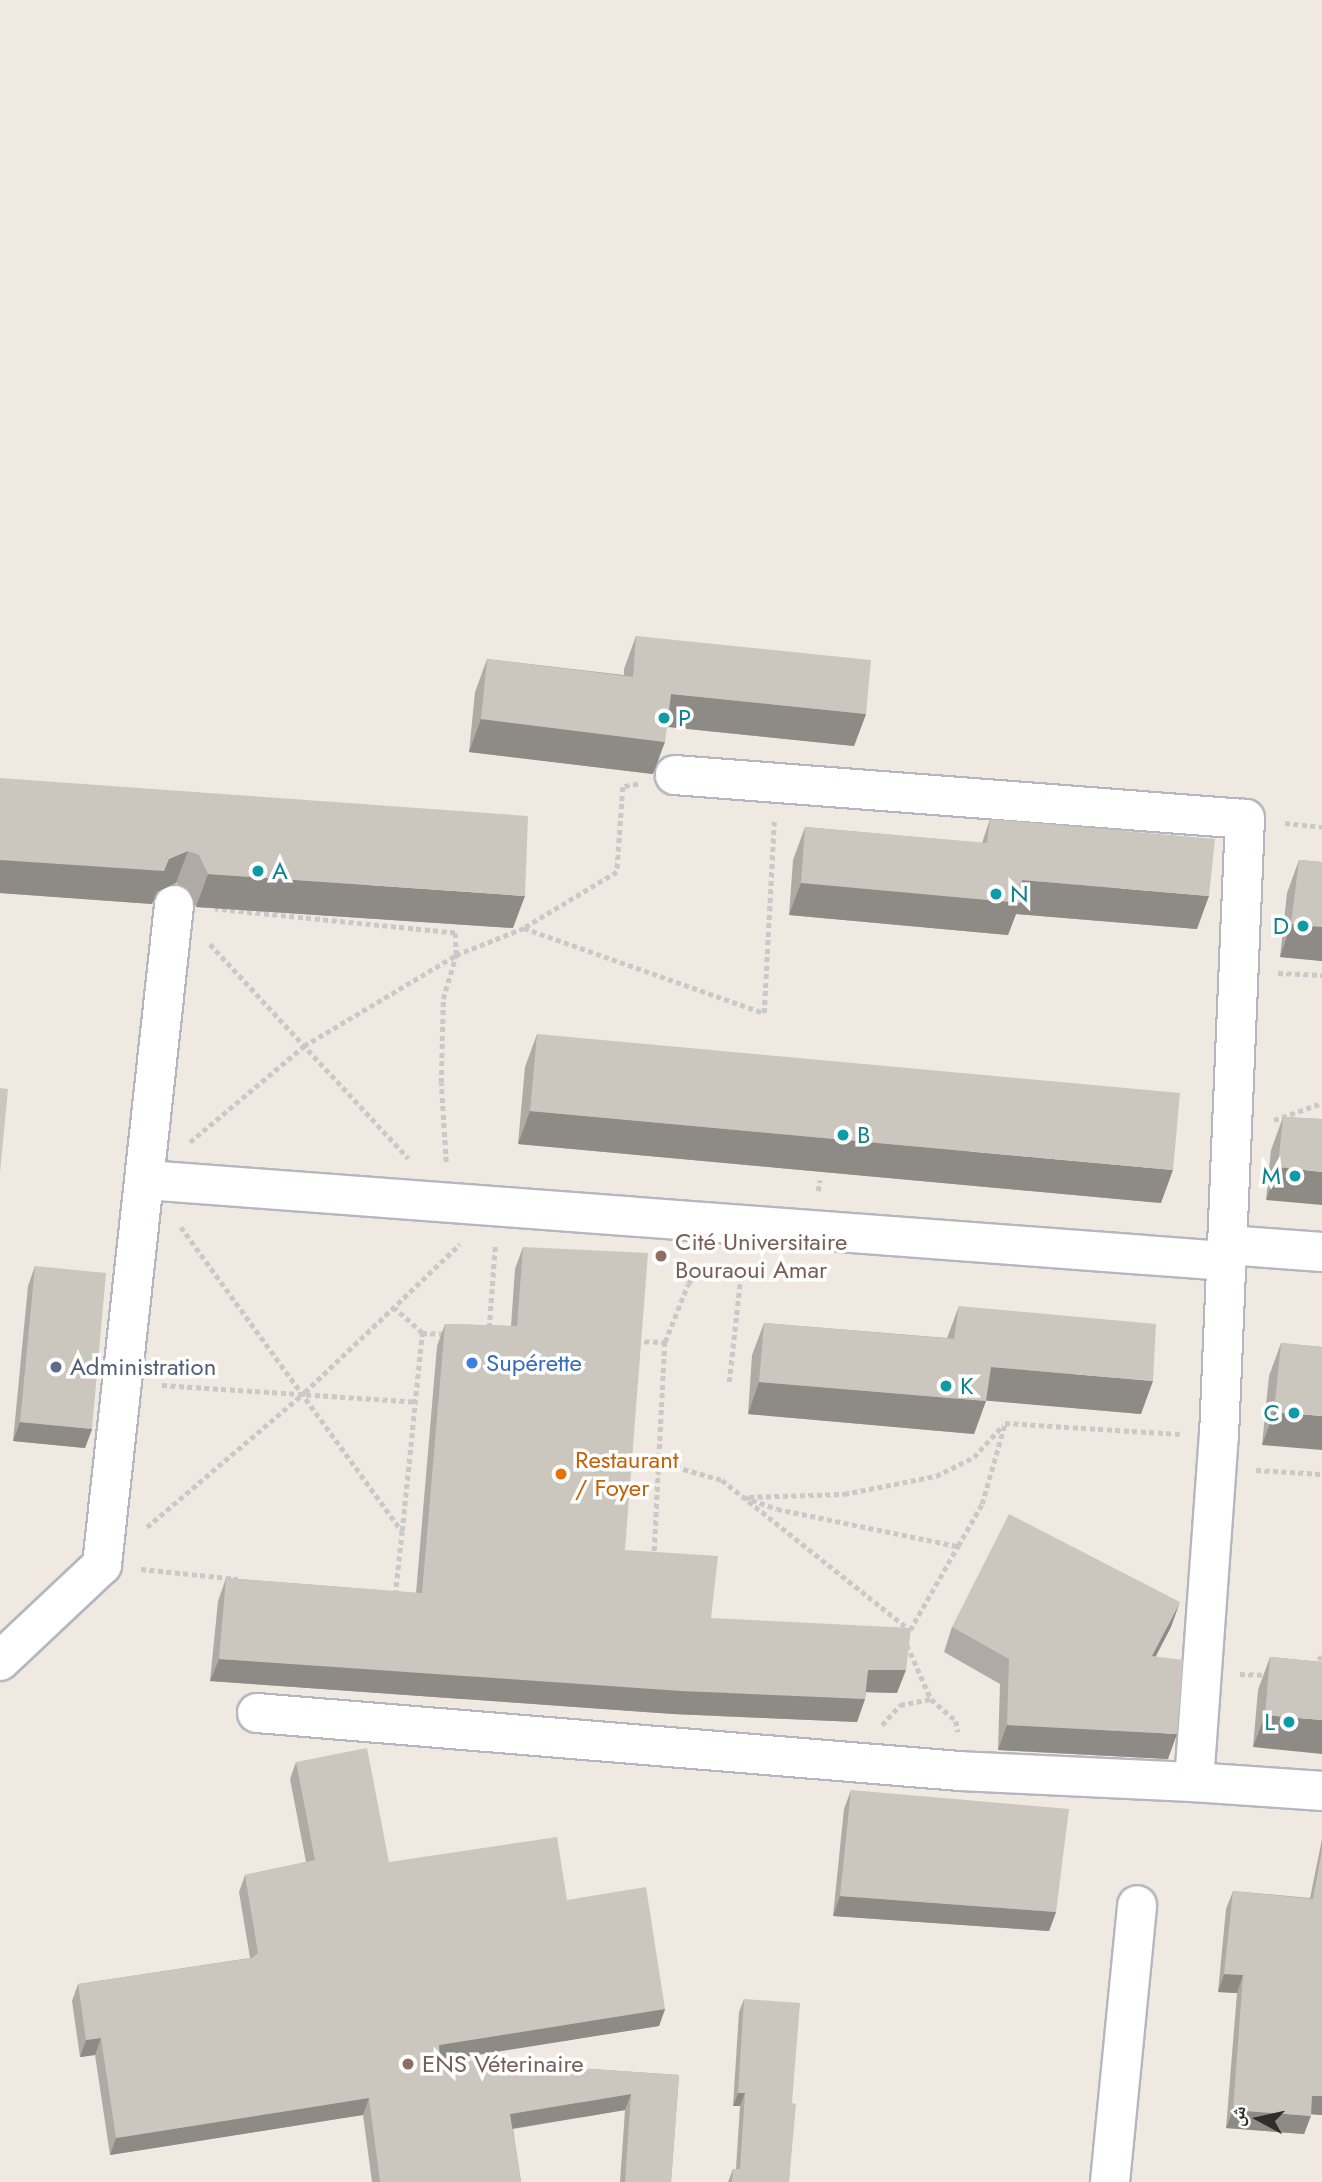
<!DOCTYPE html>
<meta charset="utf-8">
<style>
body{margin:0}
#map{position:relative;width:1322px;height:2182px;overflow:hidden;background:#efe9e1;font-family:Jost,"Noto Naskh Arabic",sans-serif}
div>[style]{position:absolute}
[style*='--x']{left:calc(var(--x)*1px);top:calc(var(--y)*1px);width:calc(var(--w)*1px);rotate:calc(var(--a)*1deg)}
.path>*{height:4.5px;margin-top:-2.25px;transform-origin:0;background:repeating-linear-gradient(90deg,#c9c9c9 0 5px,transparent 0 8.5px)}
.roads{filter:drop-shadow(2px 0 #b4b7c1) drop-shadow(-2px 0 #b4b7c1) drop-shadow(0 2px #b4b7c1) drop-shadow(0 -2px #b4b7c1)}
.minor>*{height:38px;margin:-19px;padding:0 19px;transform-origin:19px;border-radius:19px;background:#fff}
.wall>*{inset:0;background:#afaba4}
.shaded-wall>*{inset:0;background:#8e8b86}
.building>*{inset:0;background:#cbc7bf}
.dots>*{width:19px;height:19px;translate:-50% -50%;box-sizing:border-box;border:4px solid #fff;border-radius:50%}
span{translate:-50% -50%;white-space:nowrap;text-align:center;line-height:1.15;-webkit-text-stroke:7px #fff;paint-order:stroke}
.culture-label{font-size:24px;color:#0d838f}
.left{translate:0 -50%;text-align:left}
.right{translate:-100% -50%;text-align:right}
.education-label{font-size:24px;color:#785e54}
.shop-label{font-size:24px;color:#366cbe}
.service-label{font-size:24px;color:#4e5e75}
.food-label{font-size:24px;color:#c56008}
.north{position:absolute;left:1224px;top:2084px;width:70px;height:70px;-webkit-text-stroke:5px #fff;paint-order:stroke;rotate:278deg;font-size:19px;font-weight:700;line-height:28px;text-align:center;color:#2e2e2e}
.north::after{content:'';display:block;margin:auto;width:24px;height:32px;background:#2e2e2e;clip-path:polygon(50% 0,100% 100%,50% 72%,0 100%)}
</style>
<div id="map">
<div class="path">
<div style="--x:638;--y:784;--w:15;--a:169"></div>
<div style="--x:623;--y:787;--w:85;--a:94"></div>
<div style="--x:617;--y:872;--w:109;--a:148.9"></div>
<div style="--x:524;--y:928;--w:255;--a:19.5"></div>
<div style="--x:764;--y:1013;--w:192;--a:-87"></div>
<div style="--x:1285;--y:823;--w:37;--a:6"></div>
<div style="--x:210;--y:944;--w:292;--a:47.2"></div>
<div style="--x:1278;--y:973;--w:44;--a:2.6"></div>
<div style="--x:1274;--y:1120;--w:51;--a:-19.5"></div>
<div style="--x:190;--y:1142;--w:149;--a:-40.1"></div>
<div style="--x:304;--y:1046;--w:177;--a:-30.9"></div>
<div style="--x:456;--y:955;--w:22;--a:-93"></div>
<div style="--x:455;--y:933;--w:241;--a:-174.3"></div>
<div style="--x:446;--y:1162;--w:79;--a:-93.6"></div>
<div style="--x:441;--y:1083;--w:84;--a:-88.6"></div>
<div style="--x:443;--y:999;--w:46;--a:-73.5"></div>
<div style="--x:456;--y:955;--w:73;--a:-21.7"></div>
<div style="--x:818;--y:1191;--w:11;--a:-80"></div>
<div style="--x:181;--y:1227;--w:376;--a:54"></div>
<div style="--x:402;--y:1531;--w:199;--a:-84.2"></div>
<div style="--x:422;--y:1333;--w:36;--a:-138"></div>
<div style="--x:489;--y:1328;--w:82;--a:-85.8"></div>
<div style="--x:422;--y:1333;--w:24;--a:2"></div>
<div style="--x:636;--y:1341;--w:29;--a:2"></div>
<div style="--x:665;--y:1342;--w:214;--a:92.9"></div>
<div style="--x:665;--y:1342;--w:62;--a:-68.4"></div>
<div style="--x:688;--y:1284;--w:26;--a:-53"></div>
<div style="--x:729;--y:1382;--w:119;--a:-83.7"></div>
<div style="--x:162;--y:1385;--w:254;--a:3.8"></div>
<div style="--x:659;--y:1462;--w:66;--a:15.9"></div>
<div style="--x:722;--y:1480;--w:241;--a:38.6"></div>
<div style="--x:1256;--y:1470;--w:66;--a:3.5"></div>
<div style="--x:744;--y:1497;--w:35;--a:20"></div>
<div style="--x:777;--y:1509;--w:185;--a:11.6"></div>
<div style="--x:958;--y:1546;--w:48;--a:-60.3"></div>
<div style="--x:982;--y:1504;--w:84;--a:-74.1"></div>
<div style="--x:1005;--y:1423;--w:175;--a:3.6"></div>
<div style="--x:749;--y:1497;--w:95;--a:-1.8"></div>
<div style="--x:844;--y:1494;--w:94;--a:-11.1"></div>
<div style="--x:936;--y:1476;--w:42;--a:-26.6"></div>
<div style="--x:974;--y:1457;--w:43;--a:-47.8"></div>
<div style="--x:147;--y:1527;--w:208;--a:-40.5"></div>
<div style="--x:305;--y:1392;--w:214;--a:-43.7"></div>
<div style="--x:141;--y:1569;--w:97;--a:5.9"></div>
<div style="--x:395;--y:1595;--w:64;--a:-83.8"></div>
<div style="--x:910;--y:1630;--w:97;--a:-60.3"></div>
<div style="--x:907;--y:1645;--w:59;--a:66"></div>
<div style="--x:931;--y:1699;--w:33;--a:41"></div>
<div style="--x:956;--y:1721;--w:11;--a:80"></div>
<div style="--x:1312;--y:1665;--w:13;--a:-42"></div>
<div style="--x:1240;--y:1674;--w:27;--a:2"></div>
<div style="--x:882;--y:1725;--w:27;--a:-48"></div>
<div style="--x:900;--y:1705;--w:32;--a:-11"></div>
</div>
<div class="roads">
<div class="minor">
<div style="--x:146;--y:1180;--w:1084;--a:4.29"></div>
<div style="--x:1227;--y:1245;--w:95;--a:4.2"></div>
<div style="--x:0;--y:1661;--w:140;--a:-43.3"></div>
<div style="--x:102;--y:1565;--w:664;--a:-83.77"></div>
<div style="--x:257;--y:1713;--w:704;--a:4.72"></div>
<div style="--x:959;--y:1771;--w:235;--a:2.7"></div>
<div style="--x:1194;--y:1782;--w:347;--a:-85.9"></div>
<div style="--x:1219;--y:1436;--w:618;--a:-87.59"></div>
<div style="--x:1245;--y:819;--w:572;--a:-175.59"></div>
<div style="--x:1194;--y:1782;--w:128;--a:4"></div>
<div style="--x:1110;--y:2182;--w:278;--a:-84.4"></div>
</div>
</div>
<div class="wall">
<div style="clip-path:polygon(636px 636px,866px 714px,854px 746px,667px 727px,653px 774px,469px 752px,475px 692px,487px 659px,624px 675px,624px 669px)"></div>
<div style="clip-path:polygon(0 778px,513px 928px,196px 907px,187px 888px,176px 883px,157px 892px,152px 904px,0 893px)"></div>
<div style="clip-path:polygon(990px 819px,1197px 929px,1016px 914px,1008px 935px,789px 915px,793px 860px,805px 827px,982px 843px)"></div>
<div style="clip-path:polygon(1299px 860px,1322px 862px,1322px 961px,1280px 957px,1287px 893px)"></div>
<div style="clip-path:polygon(537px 1034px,1161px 1203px,518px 1144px,525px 1067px)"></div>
<div style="clip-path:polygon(1283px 1117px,1322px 1119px,1266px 1200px,1271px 1150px)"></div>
<div style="clip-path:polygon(523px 1247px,625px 1550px,711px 1618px,897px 1693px,866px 1692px,865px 1699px,857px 1722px,673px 1714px,210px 1681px,218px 1601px,226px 1578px,416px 1593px,437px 1346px,445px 1324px,511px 1326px,515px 1269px)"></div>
<div style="clip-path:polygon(35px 1266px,92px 1429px,85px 1448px,13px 1441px,28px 1286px)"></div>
<div style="clip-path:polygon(959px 1306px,1141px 1414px,986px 1400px,974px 1434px,748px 1414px,752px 1355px,764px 1323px,947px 1338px)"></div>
<div style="clip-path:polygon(1281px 1343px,1322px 1347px,1262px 1445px,1269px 1376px)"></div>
<div style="clip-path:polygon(952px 1627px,1171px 1627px,1155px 1657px,1168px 1759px,998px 1750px,1000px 1684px,944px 1652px)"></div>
<div style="clip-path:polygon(1270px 1657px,1322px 1662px,1253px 1747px,1258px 1690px)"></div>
<div style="clip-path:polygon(296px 1762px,389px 1862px,567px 1900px,665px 2009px,659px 2026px,447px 2059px,679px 2075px,671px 2182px,620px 2182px,625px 2110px,513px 2129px,521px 2182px,372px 2182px,363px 2115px,110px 2155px,95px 2055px,80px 2057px,72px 2001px,78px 1984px,250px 1958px,239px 1892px,245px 1875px,306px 1862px,290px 1779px)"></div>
<div style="clip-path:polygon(851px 1790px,1056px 1912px,1049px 1931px,833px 1916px,844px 1809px)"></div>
<div style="clip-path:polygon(1322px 1839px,1322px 2115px,1311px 2114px,1304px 2134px,1226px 2128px,1237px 1993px,1218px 1992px,1226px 1909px,1233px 1891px,1310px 1898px)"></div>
<div style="clip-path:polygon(744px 1999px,792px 2103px,789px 2182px,728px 2182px,733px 2169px,736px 2169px,740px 2106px,733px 2106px,739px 2012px)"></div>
</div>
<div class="shaded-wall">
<div style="clip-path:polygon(671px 694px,866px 714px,854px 746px,660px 726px)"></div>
<div style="clip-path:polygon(481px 719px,665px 742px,653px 774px,469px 752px)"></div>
<div style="clip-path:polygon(188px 851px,176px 883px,157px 892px,152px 904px,0 893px,0 860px,169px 859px)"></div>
<div style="clip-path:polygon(208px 874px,525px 896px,513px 928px,196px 907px)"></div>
<div style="clip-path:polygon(1022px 880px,1209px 896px,1197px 929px,1016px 914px,1008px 935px,789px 915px,801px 883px)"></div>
<div style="clip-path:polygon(1291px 924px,1322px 927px,1322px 961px,1280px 957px)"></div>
<div style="clip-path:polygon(530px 1111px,1173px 1170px,1161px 1203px,518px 1144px)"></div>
<div style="clip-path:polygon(1278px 1167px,1322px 1172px,1322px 1205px,1266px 1200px)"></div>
<div style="clip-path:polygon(991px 1367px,1153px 1381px,1141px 1414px,979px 1400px)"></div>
<div style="clip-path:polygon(759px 1382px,986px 1401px,974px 1434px,748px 1414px)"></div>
<div style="clip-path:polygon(1274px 1412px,1322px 1416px,1322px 1450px,1262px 1445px)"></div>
<div style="clip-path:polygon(20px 1422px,92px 1429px,85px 1448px,13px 1441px)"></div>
<div style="clip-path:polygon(1180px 1602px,1171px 1627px,1143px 1681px,1152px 1656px)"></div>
<div style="clip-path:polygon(219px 1659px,865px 1699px,857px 1722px,673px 1714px,210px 1681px)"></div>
<div style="clip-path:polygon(868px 1670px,906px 1670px,897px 1693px,860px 1692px)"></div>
<div style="clip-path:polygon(1265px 1715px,1322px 1720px,1322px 1754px,1253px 1747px)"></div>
<div style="clip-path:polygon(1007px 1725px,1177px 1734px,1168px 1759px,998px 1750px)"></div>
<div style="clip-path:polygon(840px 1896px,1056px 1912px,1049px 1931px,833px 1916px)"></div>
<div style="clip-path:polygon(1224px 1974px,1243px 1975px,1237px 1993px,1218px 1992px)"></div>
<div style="clip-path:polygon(665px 2009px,659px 2026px,433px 2062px,439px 2045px)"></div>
<div style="clip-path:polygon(101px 2038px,95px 2055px,80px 2057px,86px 2040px)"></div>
<div style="clip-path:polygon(738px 2093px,745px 2093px,740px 2106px,733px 2106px)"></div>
<div style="clip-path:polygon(631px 2094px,625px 2110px,504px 2130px,510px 2114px)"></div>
<div style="clip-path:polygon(1312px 2096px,1322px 2096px,1322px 2115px,1306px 2114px)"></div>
<div style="clip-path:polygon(369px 2098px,363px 2115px,110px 2155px,116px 2138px)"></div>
<div style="clip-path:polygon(1233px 2110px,1311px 2116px,1304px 2134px,1226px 2128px)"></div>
</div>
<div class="building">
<div style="clip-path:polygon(636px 636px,871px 660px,866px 714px,671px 694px,665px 742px,481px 719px,487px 659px,633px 677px)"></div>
<div style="clip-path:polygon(0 778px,528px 816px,525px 896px,208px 874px,199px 855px,188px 851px,169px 859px,164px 871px,0 860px)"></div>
<div style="clip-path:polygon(990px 819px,1215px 839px,1209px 896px,1022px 880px,1020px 903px,801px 883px,805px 827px,987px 843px)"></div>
<div style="clip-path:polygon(1299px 860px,1322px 862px,1322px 927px,1291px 924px)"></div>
<div style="clip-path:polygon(537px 1034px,1180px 1093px,1173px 1170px,530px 1111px)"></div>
<div style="clip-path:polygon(0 1088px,8px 1089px,0 1173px)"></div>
<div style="clip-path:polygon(1283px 1117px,1322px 1119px,1322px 1172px,1278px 1167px)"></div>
<div style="clip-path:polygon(523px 1247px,648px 1253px,625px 1550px,718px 1556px,711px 1618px,911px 1628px,906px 1670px,868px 1670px,865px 1699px,681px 1691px,219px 1659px,226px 1578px,422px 1593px,445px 1324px,517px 1326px)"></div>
<div style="clip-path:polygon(35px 1266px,106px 1273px,92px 1429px,20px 1422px)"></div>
<div style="clip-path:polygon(959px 1306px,1156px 1324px,1153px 1381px,991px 1367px,986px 1401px,759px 1382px,764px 1323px,954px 1339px)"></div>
<div style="clip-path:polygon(1281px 1343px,1322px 1347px,1322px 1416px,1274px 1412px)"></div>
<div style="clip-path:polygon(1009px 1514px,1180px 1602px,1152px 1656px,1183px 1660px,1177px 1734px,1007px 1725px,1009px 1659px,952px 1627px)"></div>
<div style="clip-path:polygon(1270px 1657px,1322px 1662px,1322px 1720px,1265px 1715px)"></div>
<div style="clip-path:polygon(367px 1748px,389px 1862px,557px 1837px,567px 1900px,646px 1887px,665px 2009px,439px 2045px,440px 2059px,679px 2075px,671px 2182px,625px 2182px,631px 2094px,510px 2114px,521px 2182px,380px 2182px,369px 2098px,116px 2138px,101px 2038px,86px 2040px,78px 1984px,252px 1958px,258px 1953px,245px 1875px,315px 1860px,296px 1762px)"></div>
<div style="clip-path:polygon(851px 1790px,1069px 1809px,1056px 1912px,840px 1896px)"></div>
<div style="clip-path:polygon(1322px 1850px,1322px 2096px,1312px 2096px,1311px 2116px,1233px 2110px,1243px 1975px,1224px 1974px,1233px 1891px,1313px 1899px)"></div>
<div style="clip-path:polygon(744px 1999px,800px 2003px,792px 2103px,796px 2104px,789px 2182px,732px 2182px,733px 2169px,740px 2169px,745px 2093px,738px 2093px)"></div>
</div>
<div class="dots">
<div style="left:664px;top:718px;background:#0f9aa8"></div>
<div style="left:258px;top:871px;background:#0f9aa8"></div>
<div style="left:996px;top:894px;background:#0f9aa8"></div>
<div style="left:1303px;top:926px;background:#0f9aa8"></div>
<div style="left:843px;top:1135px;background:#0f9aa8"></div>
<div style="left:1295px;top:1176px;background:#0f9aa8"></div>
<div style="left:661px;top:1256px;background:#8d6e63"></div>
<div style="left:472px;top:1363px;background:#3f7fe0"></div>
<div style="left:56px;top:1367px;background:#5c6f8a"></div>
<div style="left:946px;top:1386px;background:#0f9aa8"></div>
<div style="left:1294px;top:1413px;background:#0f9aa8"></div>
<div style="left:561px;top:1474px;background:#e8710a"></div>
<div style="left:1289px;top:1722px;background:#0f9aa8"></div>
<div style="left:408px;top:2064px;background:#8d6e63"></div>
</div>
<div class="culture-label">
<span class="left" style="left:678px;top:718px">P</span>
<span class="left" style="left:272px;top:871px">A</span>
<span class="left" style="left:1010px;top:894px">N</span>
<span class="right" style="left:1289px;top:926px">D</span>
<span class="left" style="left:857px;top:1135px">B</span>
<span class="right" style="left:1281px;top:1176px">M</span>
<span class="left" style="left:960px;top:1386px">K</span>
<span class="right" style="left:1280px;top:1413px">C</span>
<span class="right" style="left:1275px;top:1722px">L</span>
</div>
<div class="education-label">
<span class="left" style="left:675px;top:1256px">Cité Universitaire<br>Bouraoui Amar</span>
<span class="left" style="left:422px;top:2064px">ENS Véterinaire</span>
</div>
<div class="shop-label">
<span class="left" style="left:486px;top:1363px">Supérette</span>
</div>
<div class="service-label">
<span class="left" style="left:70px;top:1367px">Administration</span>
</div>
<div class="food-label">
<span class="left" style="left:575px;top:1474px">Restaurant<br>/ Foyer</span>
</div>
<div class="north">ش</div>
</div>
